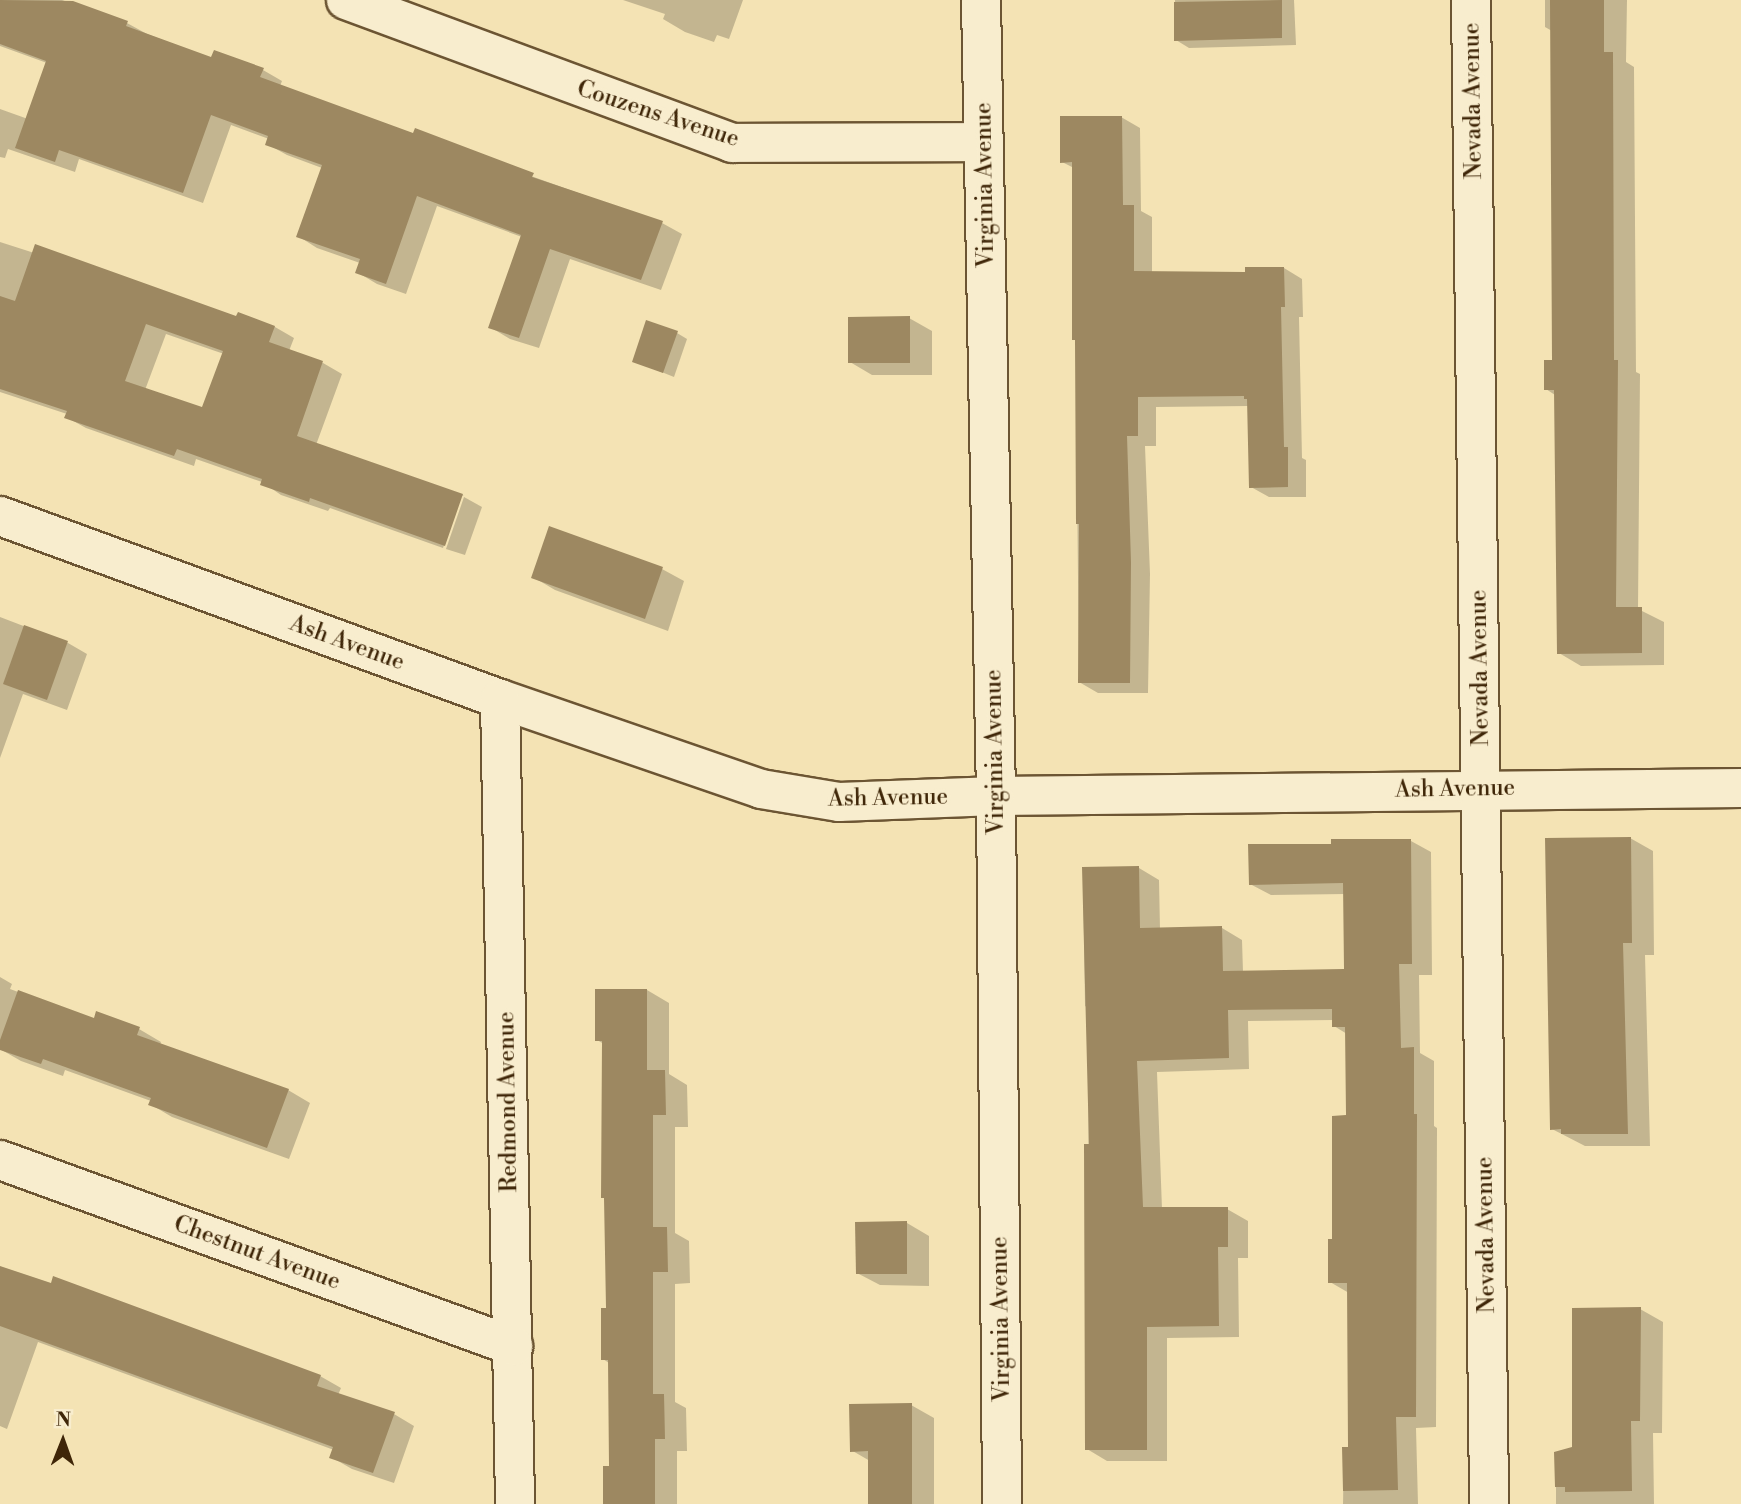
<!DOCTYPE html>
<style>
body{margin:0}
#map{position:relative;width:1741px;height:1504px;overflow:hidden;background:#f4e3b4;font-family:"Libre Bodoni",serif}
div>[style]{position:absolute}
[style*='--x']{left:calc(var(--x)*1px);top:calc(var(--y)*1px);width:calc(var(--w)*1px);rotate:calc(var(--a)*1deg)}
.shadow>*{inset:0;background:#0003}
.building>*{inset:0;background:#9d8861}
.roads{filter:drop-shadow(2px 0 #6c5533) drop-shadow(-2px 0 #6c5533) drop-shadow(0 2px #6c5533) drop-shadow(0 -2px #6c5533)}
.minor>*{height:38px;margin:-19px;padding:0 19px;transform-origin:19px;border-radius:19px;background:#f8edce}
span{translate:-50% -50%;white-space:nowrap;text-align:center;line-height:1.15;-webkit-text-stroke:7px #f8edce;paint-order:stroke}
.street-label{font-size:23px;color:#3f2608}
.north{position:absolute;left:28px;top:1406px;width:70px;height:70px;-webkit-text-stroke:5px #f8edce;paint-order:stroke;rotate:1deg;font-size:19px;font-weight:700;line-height:28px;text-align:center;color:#3f2608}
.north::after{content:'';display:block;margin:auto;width:24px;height:32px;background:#3f2608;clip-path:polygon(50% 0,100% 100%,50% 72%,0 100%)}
</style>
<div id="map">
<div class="shadow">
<div style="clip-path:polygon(0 0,62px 0,127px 23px,147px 34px,212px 59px,263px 70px,282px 81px,280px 86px,662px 223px,682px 234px,661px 290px,570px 259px,539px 348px,510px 339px,490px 327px,522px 237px,437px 206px,406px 294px,377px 284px,357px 272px,360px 263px,317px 248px,298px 236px,322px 168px,287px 155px,267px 144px,269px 139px,231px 125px,203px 203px,79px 159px,75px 172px,8px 149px,5px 158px,0 157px,0 109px,28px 119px,47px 63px,0 46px)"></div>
<div style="clip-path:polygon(623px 0,743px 0,729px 39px,717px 35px,714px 42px,685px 32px,663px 19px,665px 14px)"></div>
<div style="clip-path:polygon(1175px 0,1294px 0,1296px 45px,1189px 48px,1176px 40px)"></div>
<div style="clip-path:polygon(1545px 0,1627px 0,1626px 62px,1634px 67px,1636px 372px,1640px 374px,1638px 609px,1664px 622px,1664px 665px,1581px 666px,1559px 653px,1555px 395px,1546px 389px,1554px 361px,1552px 31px,1545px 27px)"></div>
<div style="clip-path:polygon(1121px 117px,1140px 128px,1141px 211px,1152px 217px,1152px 273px,1247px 273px,1284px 268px,1302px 279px,1303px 317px,1299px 317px,1302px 458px,1306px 460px,1306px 497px,1269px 497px,1251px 487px,1249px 406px,1156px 407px,1156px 446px,1145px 446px,1150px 574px,1148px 693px,1098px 693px,1079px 682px,1074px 168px,1062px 162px)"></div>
<div style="clip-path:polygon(evenodd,0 242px,237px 318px,239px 314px,275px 327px,294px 338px,289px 351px,323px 363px,342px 374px,316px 445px,464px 496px,461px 496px,443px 548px,330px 508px,328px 511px,281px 495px,262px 482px,196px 459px,194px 466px,86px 428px,66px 417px,67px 414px,0 392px,0 242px,166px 334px,224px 354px,203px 409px,145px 390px,166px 334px)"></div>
<div style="clip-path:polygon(909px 318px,932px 331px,932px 375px,872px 375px,850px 362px)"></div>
<div style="clip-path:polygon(677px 333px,687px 339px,674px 377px,634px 361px)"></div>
<div style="clip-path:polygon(464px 497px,482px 507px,465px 555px,446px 549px)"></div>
<div style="clip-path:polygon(662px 569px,684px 581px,668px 631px,555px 590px,533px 577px)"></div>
<div style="clip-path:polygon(0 617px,68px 643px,87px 654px,67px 710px,23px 694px,0 758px)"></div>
<div style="clip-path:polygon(1630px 838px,1653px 851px,1654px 955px,1645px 955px,1650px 1146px,1585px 1146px,1552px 1129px)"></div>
<div style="clip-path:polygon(1411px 841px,1431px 852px,1432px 975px,1419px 975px,1420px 1053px,1434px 1061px,1434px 1126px,1437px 1128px,1436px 1427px,1416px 1428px,1418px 1504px,1343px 1504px,1344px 1449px,1349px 1449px,1349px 1293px,1330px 1282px,1348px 1117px,1347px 1034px,1334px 1026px,1334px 1020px,1248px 1021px,1249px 1069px,1157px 1072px,1162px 1209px,1227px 1209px,1248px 1221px,1248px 1258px,1238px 1258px,1239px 1337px,1167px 1338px,1167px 1461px,1107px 1461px,1087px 1449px,1089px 1008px,1085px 1006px,1083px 869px,1139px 868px,1159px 880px,1160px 929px,1222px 928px,1242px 940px,1243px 972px,1346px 970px,1345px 894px,1271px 895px,1250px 884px,1333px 846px)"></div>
<div style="clip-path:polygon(0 977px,12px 984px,10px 989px,95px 1020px,139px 1029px,161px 1042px,160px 1045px,288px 1090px,310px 1103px,289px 1159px,172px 1117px,150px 1104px,151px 1101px,65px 1070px,63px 1076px,21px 1061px,0 1049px)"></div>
<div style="clip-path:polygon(647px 990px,669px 1003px,669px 1074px,687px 1085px,688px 1127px,675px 1127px,675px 1233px,689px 1241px,690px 1283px,675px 1284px,675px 1402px,686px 1408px,687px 1451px,677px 1451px,677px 1504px,605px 1504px,611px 1468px,609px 1363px,603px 1359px,608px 1310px,604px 1044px,597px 1040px)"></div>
<div style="clip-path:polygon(907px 1223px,929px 1236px,929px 1286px,880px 1285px,857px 1273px)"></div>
<div style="clip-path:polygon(0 1267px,320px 1376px,341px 1388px,338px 1395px,394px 1414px,414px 1426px,394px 1483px,352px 1469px,331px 1457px,334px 1450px,38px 1342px,7px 1429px,0 1426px)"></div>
<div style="clip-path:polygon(1640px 1309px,1663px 1322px,1662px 1433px,1653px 1433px,1654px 1504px,1556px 1504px,1556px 1453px,1574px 1448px)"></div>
<div style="clip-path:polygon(911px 1405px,934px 1418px,934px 1504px,870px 1504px,870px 1461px,851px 1450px)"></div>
</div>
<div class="building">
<div style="clip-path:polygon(0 0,73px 1px,128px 21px,126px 26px,211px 57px,214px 50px,264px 68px,260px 77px,413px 133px,415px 128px,534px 173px,532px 177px,663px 221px,641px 280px,550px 249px,519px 338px,488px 328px,521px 235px,417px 196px,386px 284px,355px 273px,360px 259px,296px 237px,322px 165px,265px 145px,268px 136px,211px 115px,183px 193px,59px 150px,55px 162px,15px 148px,46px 61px,0 44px)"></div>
<div style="clip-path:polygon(1282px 0,1282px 38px,1174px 41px,1174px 2px)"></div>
<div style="clip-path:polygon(1550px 0,1604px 0,1604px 52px,1613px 52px,1614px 360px,1618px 360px,1616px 607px,1642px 607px,1642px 653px,1557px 654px,1554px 390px,1544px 390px,1544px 360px,1552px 360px)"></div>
<div style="clip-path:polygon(1060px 116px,1122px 116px,1123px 205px,1134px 205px,1134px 271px,1245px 272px,1245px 267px,1284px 267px,1285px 307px,1281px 307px,1284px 447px,1288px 447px,1288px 487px,1249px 488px,1247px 399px,1244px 399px,1244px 396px,1138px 397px,1138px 436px,1127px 436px,1131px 562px,1130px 683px,1078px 683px,1079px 524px,1076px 524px,1075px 340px,1072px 340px,1072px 162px,1060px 163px)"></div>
<div style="clip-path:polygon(evenodd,35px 244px,236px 316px,238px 312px,275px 326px,269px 342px,323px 361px,297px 436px,463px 494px,445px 546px,310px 498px,309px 502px,260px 485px,262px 479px,177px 449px,174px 456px,64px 418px,67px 411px,0 389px,0 296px,15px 301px,35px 244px,146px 324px,223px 351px,202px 407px,125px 381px,146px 324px)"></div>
<div style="clip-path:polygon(910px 316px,910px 363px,848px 363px,848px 317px)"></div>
<div style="clip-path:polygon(646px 320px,678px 331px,663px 373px,632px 362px)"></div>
<div style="clip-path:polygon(549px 526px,663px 567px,645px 619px,531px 578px)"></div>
<div style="clip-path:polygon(24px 625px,68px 641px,47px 700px,3px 684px)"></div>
<div style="clip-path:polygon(1631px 837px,1632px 943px,1623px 943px,1628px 1134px,1561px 1134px,1561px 1129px,1550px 1130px,1545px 838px)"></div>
<div style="clip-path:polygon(1331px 839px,1411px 839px,1412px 964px,1399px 964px,1401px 1048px,1414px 1047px,1414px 1114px,1417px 1114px,1416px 1417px,1396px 1417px,1398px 1490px,1343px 1491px,1342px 1447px,1348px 1447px,1347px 1283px,1328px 1283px,1328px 1239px,1332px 1239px,1332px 1116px,1346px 1115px,1345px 1027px,1332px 1027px,1332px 1009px,1228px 1010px,1229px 1058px,1137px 1061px,1143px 1207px,1228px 1207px,1228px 1247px,1218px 1247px,1219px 1326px,1147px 1327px,1147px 1450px,1085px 1450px,1084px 1144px,1089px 1144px,1082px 867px,1139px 866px,1140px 928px,1222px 926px,1223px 971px,1344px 969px,1343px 883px,1249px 885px,1248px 844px,1331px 844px)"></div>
<div style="clip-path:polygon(595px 989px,647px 989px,647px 1070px,665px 1070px,666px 1115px,653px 1115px,653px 1227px,667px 1227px,668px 1272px,653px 1272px,653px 1394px,664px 1394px,665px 1439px,655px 1439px,655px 1504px,603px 1504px,603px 1466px,609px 1466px,608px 1360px,601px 1360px,601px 1308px,606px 1308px,604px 1198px,601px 1198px,602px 1041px,595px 1041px)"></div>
<div style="clip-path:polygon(18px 990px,94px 1018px,96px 1011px,140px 1027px,137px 1035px,289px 1089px,267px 1148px,148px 1105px,151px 1098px,43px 1059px,41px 1064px,0 1050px,0 1040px)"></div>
<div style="clip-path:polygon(907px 1221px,907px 1274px,856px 1274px,855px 1222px)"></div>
<div style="clip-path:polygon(0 1266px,51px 1283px,53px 1276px,321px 1375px,317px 1386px,395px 1412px,373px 1473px,329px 1458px,333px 1447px,0 1326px)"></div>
<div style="clip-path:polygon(1641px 1307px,1640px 1421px,1631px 1421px,1632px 1491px,1565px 1492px,1565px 1487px,1555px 1487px,1554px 1452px,1572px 1447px,1572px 1308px)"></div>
<div style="clip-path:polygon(912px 1403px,912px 1504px,868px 1504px,868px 1451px,850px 1452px,849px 1404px)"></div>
</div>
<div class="roads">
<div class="minor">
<div style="--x:346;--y:0;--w:412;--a:20.3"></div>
<div style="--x:732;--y:143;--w:252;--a:-0.2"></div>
<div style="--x:981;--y:0;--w:796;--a:88.92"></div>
<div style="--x:996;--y:796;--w:708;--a:89.51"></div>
<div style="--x:1471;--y:0;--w:1504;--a:89.31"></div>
<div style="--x:0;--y:516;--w:532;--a:20.1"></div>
<div style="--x:500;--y:699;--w:276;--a:19"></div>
<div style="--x:761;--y:789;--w:79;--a:9.5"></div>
<div style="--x:839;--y:802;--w:157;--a:-2.2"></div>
<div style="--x:996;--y:796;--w:745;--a:-0.62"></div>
<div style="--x:500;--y:699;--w:805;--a:88.93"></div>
<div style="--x:0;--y:1160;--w:546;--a:19.93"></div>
</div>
</div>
<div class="street-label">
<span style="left:1473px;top:101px;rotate:-91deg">Nevada Avenue</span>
<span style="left:658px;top:114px;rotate:18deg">Couzens Avenue</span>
<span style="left:985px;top:185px;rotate:-91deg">Virginia Avenue</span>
<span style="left:347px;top:643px;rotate:20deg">Ash Avenue</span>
<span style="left:1480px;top:668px;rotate:-91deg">Nevada Avenue</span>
<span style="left:995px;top:752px;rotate:-91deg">Virginia Avenue</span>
<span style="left:1455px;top:789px;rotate:-1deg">Ash Avenue</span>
<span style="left:888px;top:798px;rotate:-1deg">Ash Avenue</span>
<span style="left:508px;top:1102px;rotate:-91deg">Redmond Avenue</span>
<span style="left:1486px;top:1235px;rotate:-91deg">Nevada Avenue</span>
<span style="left:257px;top:1253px;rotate:20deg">Chestnut Avenue</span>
<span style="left:1001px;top:1319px;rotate:-91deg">Virginia Avenue</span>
</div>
<div class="north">N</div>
</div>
